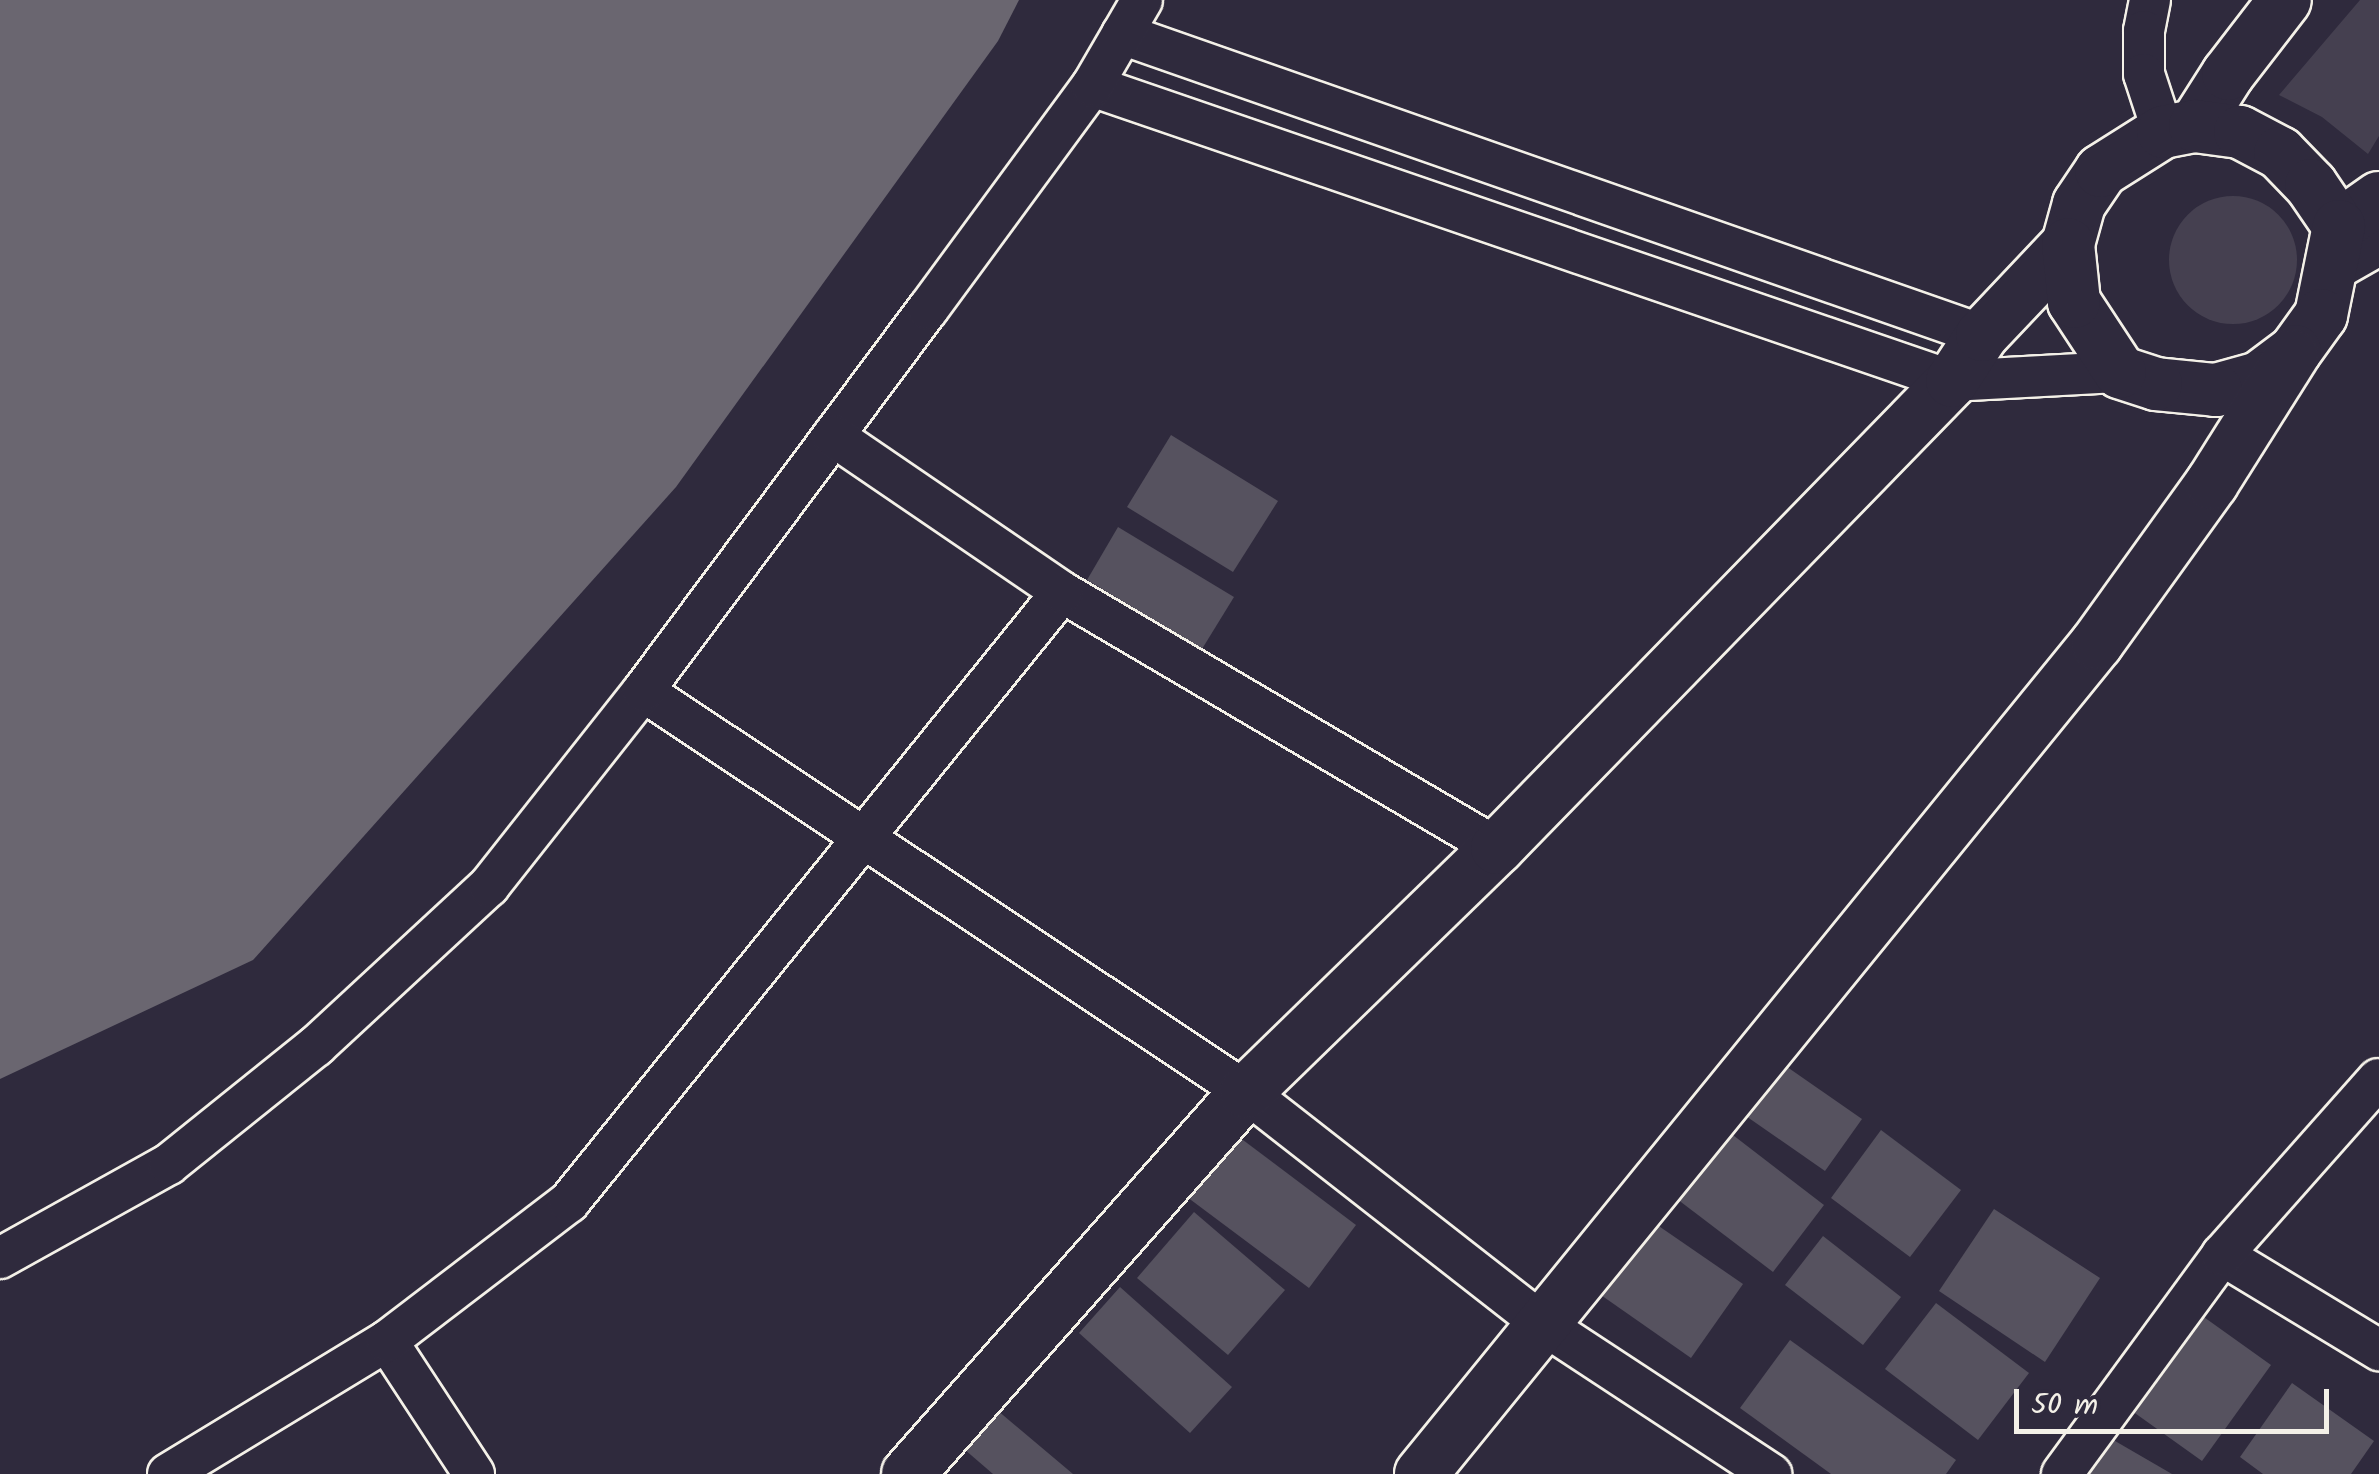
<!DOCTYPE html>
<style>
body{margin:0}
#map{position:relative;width:2379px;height:1474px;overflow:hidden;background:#2f2a3d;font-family:Kalam,sans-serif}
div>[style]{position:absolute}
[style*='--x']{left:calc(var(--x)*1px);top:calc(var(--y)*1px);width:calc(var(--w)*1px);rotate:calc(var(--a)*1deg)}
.green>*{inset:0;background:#454050}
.round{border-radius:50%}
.water>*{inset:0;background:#6a6670}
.building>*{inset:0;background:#56525f}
.roads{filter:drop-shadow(2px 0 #f4f1e8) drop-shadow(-2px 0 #f4f1e8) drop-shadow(0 2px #f4f1e8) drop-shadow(0 -2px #f4f1e8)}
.minor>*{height:40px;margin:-20px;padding:0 20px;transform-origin:20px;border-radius:20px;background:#2f2a3d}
.major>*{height:52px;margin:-26px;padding:0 26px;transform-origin:26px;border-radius:26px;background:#2f2a3d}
span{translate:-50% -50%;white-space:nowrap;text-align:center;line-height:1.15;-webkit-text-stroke:8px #2f2a3d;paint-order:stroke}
.scale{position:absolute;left:2014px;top:1389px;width:315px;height:45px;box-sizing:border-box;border:5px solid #f4f1e8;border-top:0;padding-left:12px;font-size:30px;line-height:35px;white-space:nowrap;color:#f4f1e8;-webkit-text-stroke:8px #2f2a3d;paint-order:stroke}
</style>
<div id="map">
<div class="green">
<div style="clip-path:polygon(2360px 0,2379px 0,2379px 136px,2368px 154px,2322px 117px,2279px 95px)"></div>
<div class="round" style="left:2169px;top:196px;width:128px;height:128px"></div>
</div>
<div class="water">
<div style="clip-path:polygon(0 0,1019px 0,998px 41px,676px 487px,253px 960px,0 1079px)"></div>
</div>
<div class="building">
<div style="clip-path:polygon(1171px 435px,1278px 501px,1233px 572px,1127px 507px)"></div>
<div style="clip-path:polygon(1118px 527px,1234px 597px,1202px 649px,1087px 580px)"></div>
<div style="clip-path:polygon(1780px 1062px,1862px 1119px,1825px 1171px,1743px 1114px)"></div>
<div style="clip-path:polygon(1881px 1130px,1961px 1190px,1910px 1257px,1831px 1198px)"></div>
<div style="clip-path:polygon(1729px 1132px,1824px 1205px,1773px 1272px,1677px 1199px)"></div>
<div style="clip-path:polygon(1235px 1134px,1356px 1225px,1309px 1288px,1187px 1197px)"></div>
<div style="clip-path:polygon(1994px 1209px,2100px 1278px,2045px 1362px,1939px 1291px)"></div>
<div style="clip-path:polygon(1194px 1212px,1285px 1290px,1228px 1355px,1137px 1278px)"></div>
<div style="clip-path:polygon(1650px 1220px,1743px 1284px,1691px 1358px,1598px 1293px)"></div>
<div style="clip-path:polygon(1823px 1236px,1901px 1297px,1863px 1345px,1785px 1285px)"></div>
<div style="clip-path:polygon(1120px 1287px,1232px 1387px,1190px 1433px,1079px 1333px)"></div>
<div style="clip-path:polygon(1936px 1303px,2029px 1373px,1978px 1440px,1885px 1369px)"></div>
<div style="clip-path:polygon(2194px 1310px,2271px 1365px,2202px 1461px,2125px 1406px)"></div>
<div style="clip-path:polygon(1790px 1340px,1956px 1460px,1946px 1474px,1831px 1474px,1740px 1408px)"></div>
<div style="clip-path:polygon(2292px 1383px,2374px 1441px,2351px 1474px,2263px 1474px,2240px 1457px)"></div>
<div style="clip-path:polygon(997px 1410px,1073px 1474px,993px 1474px,964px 1449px)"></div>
<div style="clip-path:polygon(2103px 1434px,2172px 1474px,2080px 1474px)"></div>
</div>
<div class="roads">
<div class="minor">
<div style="--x:2150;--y:0;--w:32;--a:101"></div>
<div style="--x:2144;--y:31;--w:43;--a:90"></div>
<div style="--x:2144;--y:74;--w:61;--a:71.9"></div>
<div style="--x:1122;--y:34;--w:911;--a:19.29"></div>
<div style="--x:1092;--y:86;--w:909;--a:18.93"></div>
<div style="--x:1952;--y:381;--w:168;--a:-3.1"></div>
<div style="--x:2333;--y:271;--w:53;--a:-29.5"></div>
<div style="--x:1062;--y:592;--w:505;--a:30.48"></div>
<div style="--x:643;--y:691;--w:724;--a:33.62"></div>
<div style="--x:1246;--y:1092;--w:378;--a:38"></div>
<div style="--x:1544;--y:1325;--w:272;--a:33.3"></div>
<div style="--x:2222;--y:1255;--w:184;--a:31.2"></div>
<div style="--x:0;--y:1258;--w:193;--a:-29.1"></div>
<div style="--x:169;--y:1164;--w:189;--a:-38.8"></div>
<div style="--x:316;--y:1046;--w:236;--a:-42.8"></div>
<div style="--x:489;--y:886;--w:248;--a:-51.7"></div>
<div style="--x:643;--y:691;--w:477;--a:-53.3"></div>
<div style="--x:928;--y:309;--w:277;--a:-53.7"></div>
<div style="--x:1092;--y:86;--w:99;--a:-59.8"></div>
<div style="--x:387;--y:1341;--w:159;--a:56.8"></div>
<div style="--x:168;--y:1474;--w:256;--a:-31.3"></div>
<div style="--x:387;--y:1341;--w:229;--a:-37.4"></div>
<div style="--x:569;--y:1202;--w:784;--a:-51.05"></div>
<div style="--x:1062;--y:592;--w:277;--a:-145.7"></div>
<div style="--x:2062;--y:1474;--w:271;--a:-53.8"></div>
<div style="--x:2222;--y:1255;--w:235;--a:-48.4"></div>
</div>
<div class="major">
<div style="--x:2195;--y:126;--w:62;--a:-57.6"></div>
<div style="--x:2228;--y:74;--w:93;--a:-52.4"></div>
<div style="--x:2339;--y:226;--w:49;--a:-35"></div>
<div style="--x:908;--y:1474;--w:510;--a:-48.5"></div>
<div style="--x:1246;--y:1092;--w:350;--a:-44.2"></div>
<div style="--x:1497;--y:848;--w:652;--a:-45.75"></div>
<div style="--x:1952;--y:381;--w:55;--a:-56.9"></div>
<div style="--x:1982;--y:335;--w:125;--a:-46.6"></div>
<div style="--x:2068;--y:244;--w:41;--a:-74.6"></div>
<div style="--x:2079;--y:204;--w:40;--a:-56"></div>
<div style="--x:2101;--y:171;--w:73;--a:-32.2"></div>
<div style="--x:2163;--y:132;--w:33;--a:-11"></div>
<div style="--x:2195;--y:126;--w:45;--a:7.6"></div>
<div style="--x:2240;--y:132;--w:45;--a:27.7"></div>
<div style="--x:2280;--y:153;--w:45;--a:45.9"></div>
<div style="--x:2311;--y:185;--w:50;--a:55.7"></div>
<div style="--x:2339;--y:226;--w:91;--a:101.4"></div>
<div style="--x:2321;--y:315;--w:44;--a:125.8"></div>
<div style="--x:2295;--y:351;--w:45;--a:143.1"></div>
<div style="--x:2259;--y:378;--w:45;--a:164.4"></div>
<div style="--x:2216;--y:390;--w:60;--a:-174.3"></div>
<div style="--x:2156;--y:384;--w:38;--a:-162"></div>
<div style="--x:2120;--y:372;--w:84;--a:-123.3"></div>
<div style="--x:2074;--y:302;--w:58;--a:-95.9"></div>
<div style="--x:1421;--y:1474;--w:1071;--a:-50.87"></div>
<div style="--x:2097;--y:643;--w:197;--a:-54.3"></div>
<div style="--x:2212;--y:483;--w:150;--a:-57.8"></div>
</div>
</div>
<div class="scale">50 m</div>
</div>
